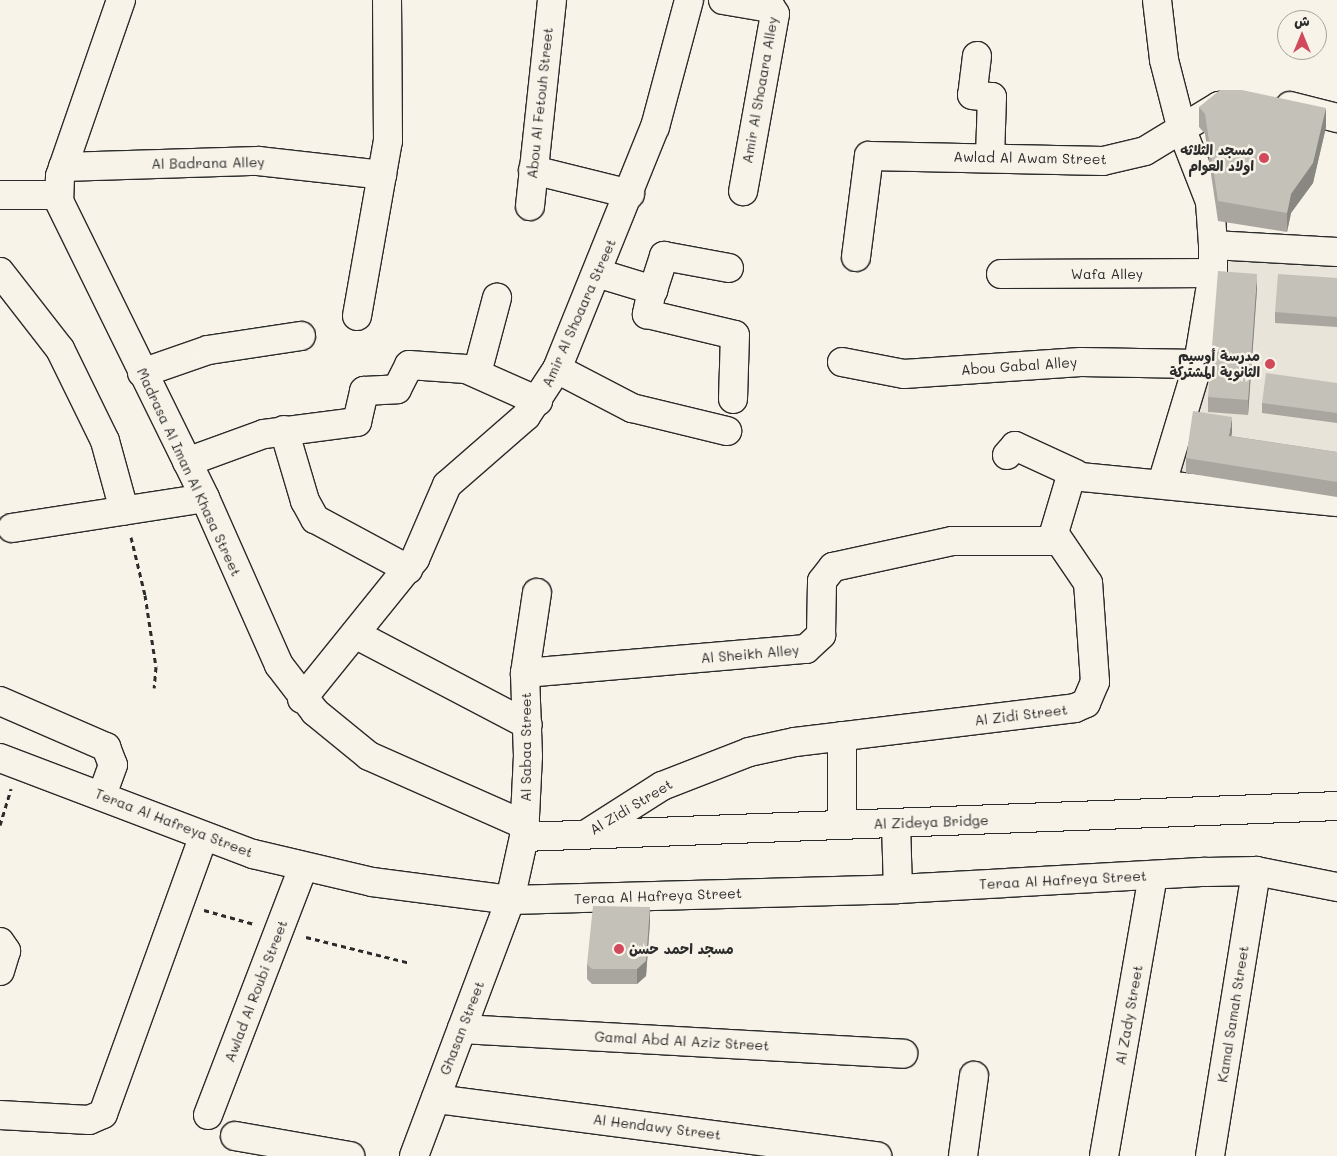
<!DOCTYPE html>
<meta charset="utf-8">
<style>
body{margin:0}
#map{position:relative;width:1337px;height:1156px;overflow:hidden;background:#f7f3e8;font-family:Mali,"Playpen Sans Arabic",sans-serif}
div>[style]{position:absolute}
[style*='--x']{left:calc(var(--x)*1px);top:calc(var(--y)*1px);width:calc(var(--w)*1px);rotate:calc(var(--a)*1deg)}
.built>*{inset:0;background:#e8e4da}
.path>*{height:3px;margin-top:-1.5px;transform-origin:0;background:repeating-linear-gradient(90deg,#2b2b2b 0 5px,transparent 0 9px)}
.roads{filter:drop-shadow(1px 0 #2b2b2b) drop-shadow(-1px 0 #2b2b2b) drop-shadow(0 1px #2b2b2b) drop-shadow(0 -1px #2b2b2b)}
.minor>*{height:28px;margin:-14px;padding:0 14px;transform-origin:14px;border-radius:14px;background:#f7f3e8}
.wall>*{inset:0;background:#a9a69f}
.shaded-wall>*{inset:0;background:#898782}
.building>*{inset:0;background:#c4c1b9}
.dots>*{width:14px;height:14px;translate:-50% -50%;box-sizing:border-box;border:2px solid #f7f3e8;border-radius:50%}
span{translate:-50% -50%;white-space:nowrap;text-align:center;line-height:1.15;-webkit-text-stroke:5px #f7f3e8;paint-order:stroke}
.street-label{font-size:14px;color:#2b2b2b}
.poi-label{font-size:14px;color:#2b2b2b;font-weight:700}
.right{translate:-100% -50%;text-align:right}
.left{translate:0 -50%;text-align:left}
.north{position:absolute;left:1277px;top:10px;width:50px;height:50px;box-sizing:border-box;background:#f7f3e8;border:1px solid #a5a39c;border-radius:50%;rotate:0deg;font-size:14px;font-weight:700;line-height:20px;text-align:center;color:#2b2b2b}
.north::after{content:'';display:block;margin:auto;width:18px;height:22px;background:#d1495b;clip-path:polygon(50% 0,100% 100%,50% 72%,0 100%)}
</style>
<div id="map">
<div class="built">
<div style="clip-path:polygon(1220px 256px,1337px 259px,1337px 498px,1172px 479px)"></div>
</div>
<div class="path">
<div style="--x:131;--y:537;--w:60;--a:76.4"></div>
<div style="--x:145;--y:595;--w:73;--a:81.3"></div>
<div style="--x:156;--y:667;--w:21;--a:95"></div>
<div style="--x:0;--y:825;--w:38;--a:-73"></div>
<div style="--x:204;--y:910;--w:52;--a:15.6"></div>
<div style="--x:306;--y:937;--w:107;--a:14"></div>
</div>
<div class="roads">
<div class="minor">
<div style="--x:121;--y:0;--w:186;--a:109.1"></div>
<div style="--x:60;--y:176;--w:25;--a:92"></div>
<div style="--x:59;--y:201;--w:331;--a:63.8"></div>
<div style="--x:205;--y:498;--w:183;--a:66.1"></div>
<div style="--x:279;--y:665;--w:59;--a:52.5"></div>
<div style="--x:315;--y:712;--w:70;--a:39.2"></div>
<div style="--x:369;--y:756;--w:171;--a:23.9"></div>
<div style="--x:723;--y:0;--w:49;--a:9.5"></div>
<div style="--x:771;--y:8;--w:7;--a:56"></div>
<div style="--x:775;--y:14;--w:180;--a:100.2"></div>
<div style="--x:1157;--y:0;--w:60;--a:83.3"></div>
<div style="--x:1164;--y:60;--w:72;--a:75.6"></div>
<div style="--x:1182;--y:130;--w:77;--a:68.7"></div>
<div style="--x:1210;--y:202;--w:43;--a:86"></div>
<div style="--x:1213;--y:245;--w:28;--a:90"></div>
<div style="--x:1213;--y:273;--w:92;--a:99.4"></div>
<div style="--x:1198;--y:364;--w:124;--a:106.8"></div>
<div style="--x:977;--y:56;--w:39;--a:97"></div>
<div style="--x:972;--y:95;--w:20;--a:6"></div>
<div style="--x:992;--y:97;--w:60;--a:91.9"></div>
<div style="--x:1290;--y:106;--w:49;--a:14.3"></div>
<div style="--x:63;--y:167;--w:195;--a:-1.8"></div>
<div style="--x:258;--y:161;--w:125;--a:6.4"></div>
<div style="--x:533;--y:170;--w:100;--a:13.9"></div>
<div style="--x:0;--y:195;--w:58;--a:0"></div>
<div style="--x:530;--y:206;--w:207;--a:-83.9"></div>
<div style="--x:1213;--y:245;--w:124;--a:3.2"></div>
<div style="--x:856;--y:257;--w:102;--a:-82.7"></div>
<div style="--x:869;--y:156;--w:234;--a:1.2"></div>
<div style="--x:1103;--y:161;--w:43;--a:-13.4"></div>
<div style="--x:1145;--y:151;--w:87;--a:-31.3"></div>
<div style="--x:1219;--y:106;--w:14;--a:-4"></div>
<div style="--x:0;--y:272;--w:98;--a:52.1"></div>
<div style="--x:60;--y:349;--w:102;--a:63.9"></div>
<div style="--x:105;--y:441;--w:72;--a:74.6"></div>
<div style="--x:597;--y:273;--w:59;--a:16.9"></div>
<div style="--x:653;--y:290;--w:36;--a:-72"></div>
<div style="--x:664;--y:256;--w:66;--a:10.5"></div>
<div style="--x:1001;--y:274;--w:212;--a:-0.3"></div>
<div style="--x:652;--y:290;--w:25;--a:102"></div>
<div style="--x:647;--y:314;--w:90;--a:13.4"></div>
<div style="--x:735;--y:335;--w:64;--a:91.8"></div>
<div style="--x:357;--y:316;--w:178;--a:-80"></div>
<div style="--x:388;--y:141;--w:141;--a:-90.4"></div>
<div style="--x:842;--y:362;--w:63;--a:11"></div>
<div style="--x:904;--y:374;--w:177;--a:-3.9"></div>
<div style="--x:1081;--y:362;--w:117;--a:1"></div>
<div style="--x:557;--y:369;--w:85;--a:27.5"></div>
<div style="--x:632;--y:408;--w:98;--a:13.6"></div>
<div style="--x:142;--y:373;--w:70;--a:-19.2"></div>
<div style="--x:208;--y:350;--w:94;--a:-8.6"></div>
<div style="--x:477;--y:373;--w:78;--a:-75.1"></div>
<div style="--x:284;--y:430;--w:74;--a:73.5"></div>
<div style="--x:305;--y:501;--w:21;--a:61"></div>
<div style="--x:315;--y:519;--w:106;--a:28.3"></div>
<div style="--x:1007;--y:455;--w:12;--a:-48"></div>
<div style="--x:1015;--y:446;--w:67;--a:24.7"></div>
<div style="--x:187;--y:462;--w:82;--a:-20"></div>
<div style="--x:264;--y:434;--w:94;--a:-7.4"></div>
<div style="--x:357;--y:422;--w:32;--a:-77"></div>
<div style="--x:364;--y:391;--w:33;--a:-3"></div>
<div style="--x:397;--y:389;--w:27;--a:-63"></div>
<div style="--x:409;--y:365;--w:57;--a:4"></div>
<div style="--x:466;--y:369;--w:79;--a:24"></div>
<div style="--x:12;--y:528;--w:195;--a:-8.8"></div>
<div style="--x:355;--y:634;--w:195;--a:27.7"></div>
<div style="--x:525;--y:673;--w:282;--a:-4.9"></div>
<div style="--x:806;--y:649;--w:21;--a:-43"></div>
<div style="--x:821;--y:635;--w:54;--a:-88.9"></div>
<div style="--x:822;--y:581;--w:18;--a:-52"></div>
<div style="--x:833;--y:567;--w:122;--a:-12.3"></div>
<div style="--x:952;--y:541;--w:104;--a:0"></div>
<div style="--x:302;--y:699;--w:180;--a:-51.1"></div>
<div style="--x:415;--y:559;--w:81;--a:-66.6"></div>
<div style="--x:447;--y:485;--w:105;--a:-41.1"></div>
<div style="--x:526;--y:416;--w:56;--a:-56.6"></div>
<div style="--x:557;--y:369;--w:261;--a:-68"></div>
<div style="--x:655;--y:127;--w:131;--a:-75"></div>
<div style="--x:0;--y:701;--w:116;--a:23.5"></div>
<div style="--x:106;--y:747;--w:19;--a:69"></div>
<div style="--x:113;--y:765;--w:33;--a:110"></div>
<div style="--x:0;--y:758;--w:271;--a:20.8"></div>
<div style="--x:253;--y:854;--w:122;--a:13.2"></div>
<div style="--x:372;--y:882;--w:139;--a:7.4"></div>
<div style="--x:510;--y:900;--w:388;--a:-1.6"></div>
<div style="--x:898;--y:889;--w:308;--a:-3.2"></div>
<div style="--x:1206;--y:872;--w:50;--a:-1.1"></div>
<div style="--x:1256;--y:871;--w:83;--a:11.2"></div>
<div style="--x:896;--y:823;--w:66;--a:88.3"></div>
<div style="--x:842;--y:825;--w:89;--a:-90"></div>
<div style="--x:585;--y:835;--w:91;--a:-32.5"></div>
<div style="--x:662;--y:786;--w:93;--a:-21.3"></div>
<div style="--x:749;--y:752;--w:47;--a:-12.3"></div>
<div style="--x:795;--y:742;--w:282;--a:-6.9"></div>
<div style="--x:1075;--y:708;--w:12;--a:-24"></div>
<div style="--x:1086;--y:703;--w:23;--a:-67"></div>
<div style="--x:1095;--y:682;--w:99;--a:-94"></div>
<div style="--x:1088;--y:583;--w:60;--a:-124.2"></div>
<div style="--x:1054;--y:533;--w:59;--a:-73.4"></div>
<div style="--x:1071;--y:476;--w:267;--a:5.6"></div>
<div style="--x:524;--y:837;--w:814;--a:-2.18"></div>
<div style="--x:0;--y:942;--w:11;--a:56"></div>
<div style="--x:6;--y:951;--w:21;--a:107"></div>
<div style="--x:462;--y:1029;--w:442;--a:3.2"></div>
<div style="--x:436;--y:1099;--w:445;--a:7.4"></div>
<div style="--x:0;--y:1115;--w:89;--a:3.2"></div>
<div style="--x:89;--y:1120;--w:15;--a:-23"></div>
<div style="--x:103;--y:1114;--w:294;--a:-70.1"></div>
<div style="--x:208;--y:1115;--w:266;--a:-69"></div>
<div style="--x:235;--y:1136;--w:117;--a:9.9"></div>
<div style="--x:414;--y:1156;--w:273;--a:-69.4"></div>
<div style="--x:510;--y:900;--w:65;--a:-77.5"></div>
<div style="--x:524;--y:837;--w:81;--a:-87.2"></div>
<div style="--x:528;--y:756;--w:83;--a:-92.1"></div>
<div style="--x:525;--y:673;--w:81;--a:-81.5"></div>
<div style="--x:963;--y:1156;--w:81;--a:-82.2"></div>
<div style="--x:1104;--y:1156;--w:285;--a:-80.1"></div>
<div style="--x:1210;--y:1156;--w:289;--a:-80.8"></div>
</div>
</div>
<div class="wall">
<div style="clip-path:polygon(1199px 107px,1326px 127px,1313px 183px,1291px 213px,1287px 232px,1218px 221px,1205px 134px,1199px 127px)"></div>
<div style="clip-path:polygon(1337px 278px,1337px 327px,1275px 323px,1275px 312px)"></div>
<div style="clip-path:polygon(1257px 289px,1248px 415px,1208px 412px,1208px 397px)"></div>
<div style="clip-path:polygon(1337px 383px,1337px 423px,1262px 413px,1262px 403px)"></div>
<div style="clip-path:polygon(1232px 432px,1231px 436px,1337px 452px,1337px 497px,1186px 473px,1186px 458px)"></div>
<div style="clip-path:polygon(650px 922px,646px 976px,637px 984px,592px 984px,587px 979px,587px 964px)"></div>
</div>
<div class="shaded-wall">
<div style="clip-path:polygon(1326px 108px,1326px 127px,1313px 183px,1291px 213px,1287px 232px,1287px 213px,1291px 194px)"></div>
<div style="clip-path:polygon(1257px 274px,1257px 289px,1248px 415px,1248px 400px)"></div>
<div style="clip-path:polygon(1232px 417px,1232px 432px,1229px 451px,1229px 436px)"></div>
<div style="clip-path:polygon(650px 907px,650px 922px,646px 976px,637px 984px,637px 969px)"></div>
</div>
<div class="building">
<div style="clip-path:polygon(1220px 90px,1242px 90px,1326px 108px,1313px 163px,1291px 194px,1287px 213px,1218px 201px,1205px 114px,1199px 107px)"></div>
<div style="clip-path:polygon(1218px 271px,1257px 274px,1248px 400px,1208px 397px)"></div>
<div style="clip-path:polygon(1278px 274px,1337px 278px,1337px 317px,1275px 312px)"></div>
<div style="clip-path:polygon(1266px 373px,1337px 383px,1337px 413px,1262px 403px)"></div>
<div style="clip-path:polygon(1193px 411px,1232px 417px,1229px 436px,1337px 452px,1337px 482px,1186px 458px)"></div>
<div style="clip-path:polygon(593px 906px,650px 907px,646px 961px,637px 969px,592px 969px,587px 964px)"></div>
</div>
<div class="dots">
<div style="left:1264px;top:158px;background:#d1495b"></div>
<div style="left:1270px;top:364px;background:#d1495b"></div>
<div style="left:619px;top:949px;background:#d1495b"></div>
</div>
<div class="street-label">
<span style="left:760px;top:90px;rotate:-80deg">Amir Al Shoaara Alley</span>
<span style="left:540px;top:103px;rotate:-84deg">Abou Al Fetouh Street</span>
<span style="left:1030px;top:158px;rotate:1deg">Awlad Al Awam Street</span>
<span style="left:208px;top:163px;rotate:-1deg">Al Badrana Alley</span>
<span style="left:1107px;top:274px">Wafa Alley</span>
<span style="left:579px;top:313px;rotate:-66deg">Amir Al Shoaara Street</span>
<span style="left:1019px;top:366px;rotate:-4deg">Abou Gabal Alley</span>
<span style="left:189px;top:472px;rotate:65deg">Madrasa Al Iman Al Khasa Street</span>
<span style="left:750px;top:654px;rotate:-5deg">Al Sheikh Alley</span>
<span style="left:1021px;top:715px;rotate:-7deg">Al Zidi Street</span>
<span style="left:526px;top:747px;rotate:-90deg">Al Sabaa Street</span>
<span style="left:631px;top:807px;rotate:-31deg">Al Zidi Street</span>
<span style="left:931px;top:822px;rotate:-2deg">Al Zideya Bridge</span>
<span style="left:174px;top:823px;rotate:21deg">Teraa Al Hafreya Street</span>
<span style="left:1063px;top:880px;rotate:-3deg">Teraa Al Hafreya Street</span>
<span style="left:658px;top:896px;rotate:-2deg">Teraa Al Hafreya Street</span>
<span style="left:256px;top:991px;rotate:-69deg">Awlad Al Roubi Street</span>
<span style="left:1233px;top:1014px;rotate:-81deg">Kamal Samah Street</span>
<span style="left:1129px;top:1015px;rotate:-80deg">Al Zady Street</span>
<span style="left:462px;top:1028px;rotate:-69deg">Ghasan Street</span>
<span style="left:682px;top:1041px;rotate:3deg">Gamal Abd Al Aziz Street</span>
<span style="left:657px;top:1127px;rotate:7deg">Al Hendawy Street</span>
</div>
<div class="poi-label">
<span class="right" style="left:1254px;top:158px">مسجد الثلاثه<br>اولاد العوام</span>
<span class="right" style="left:1260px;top:364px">مدرسة أوسيم<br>الثانوية المشتركة</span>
<span class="left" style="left:629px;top:949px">مسجد احمد حسن</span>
</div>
<div class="north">ش</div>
</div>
